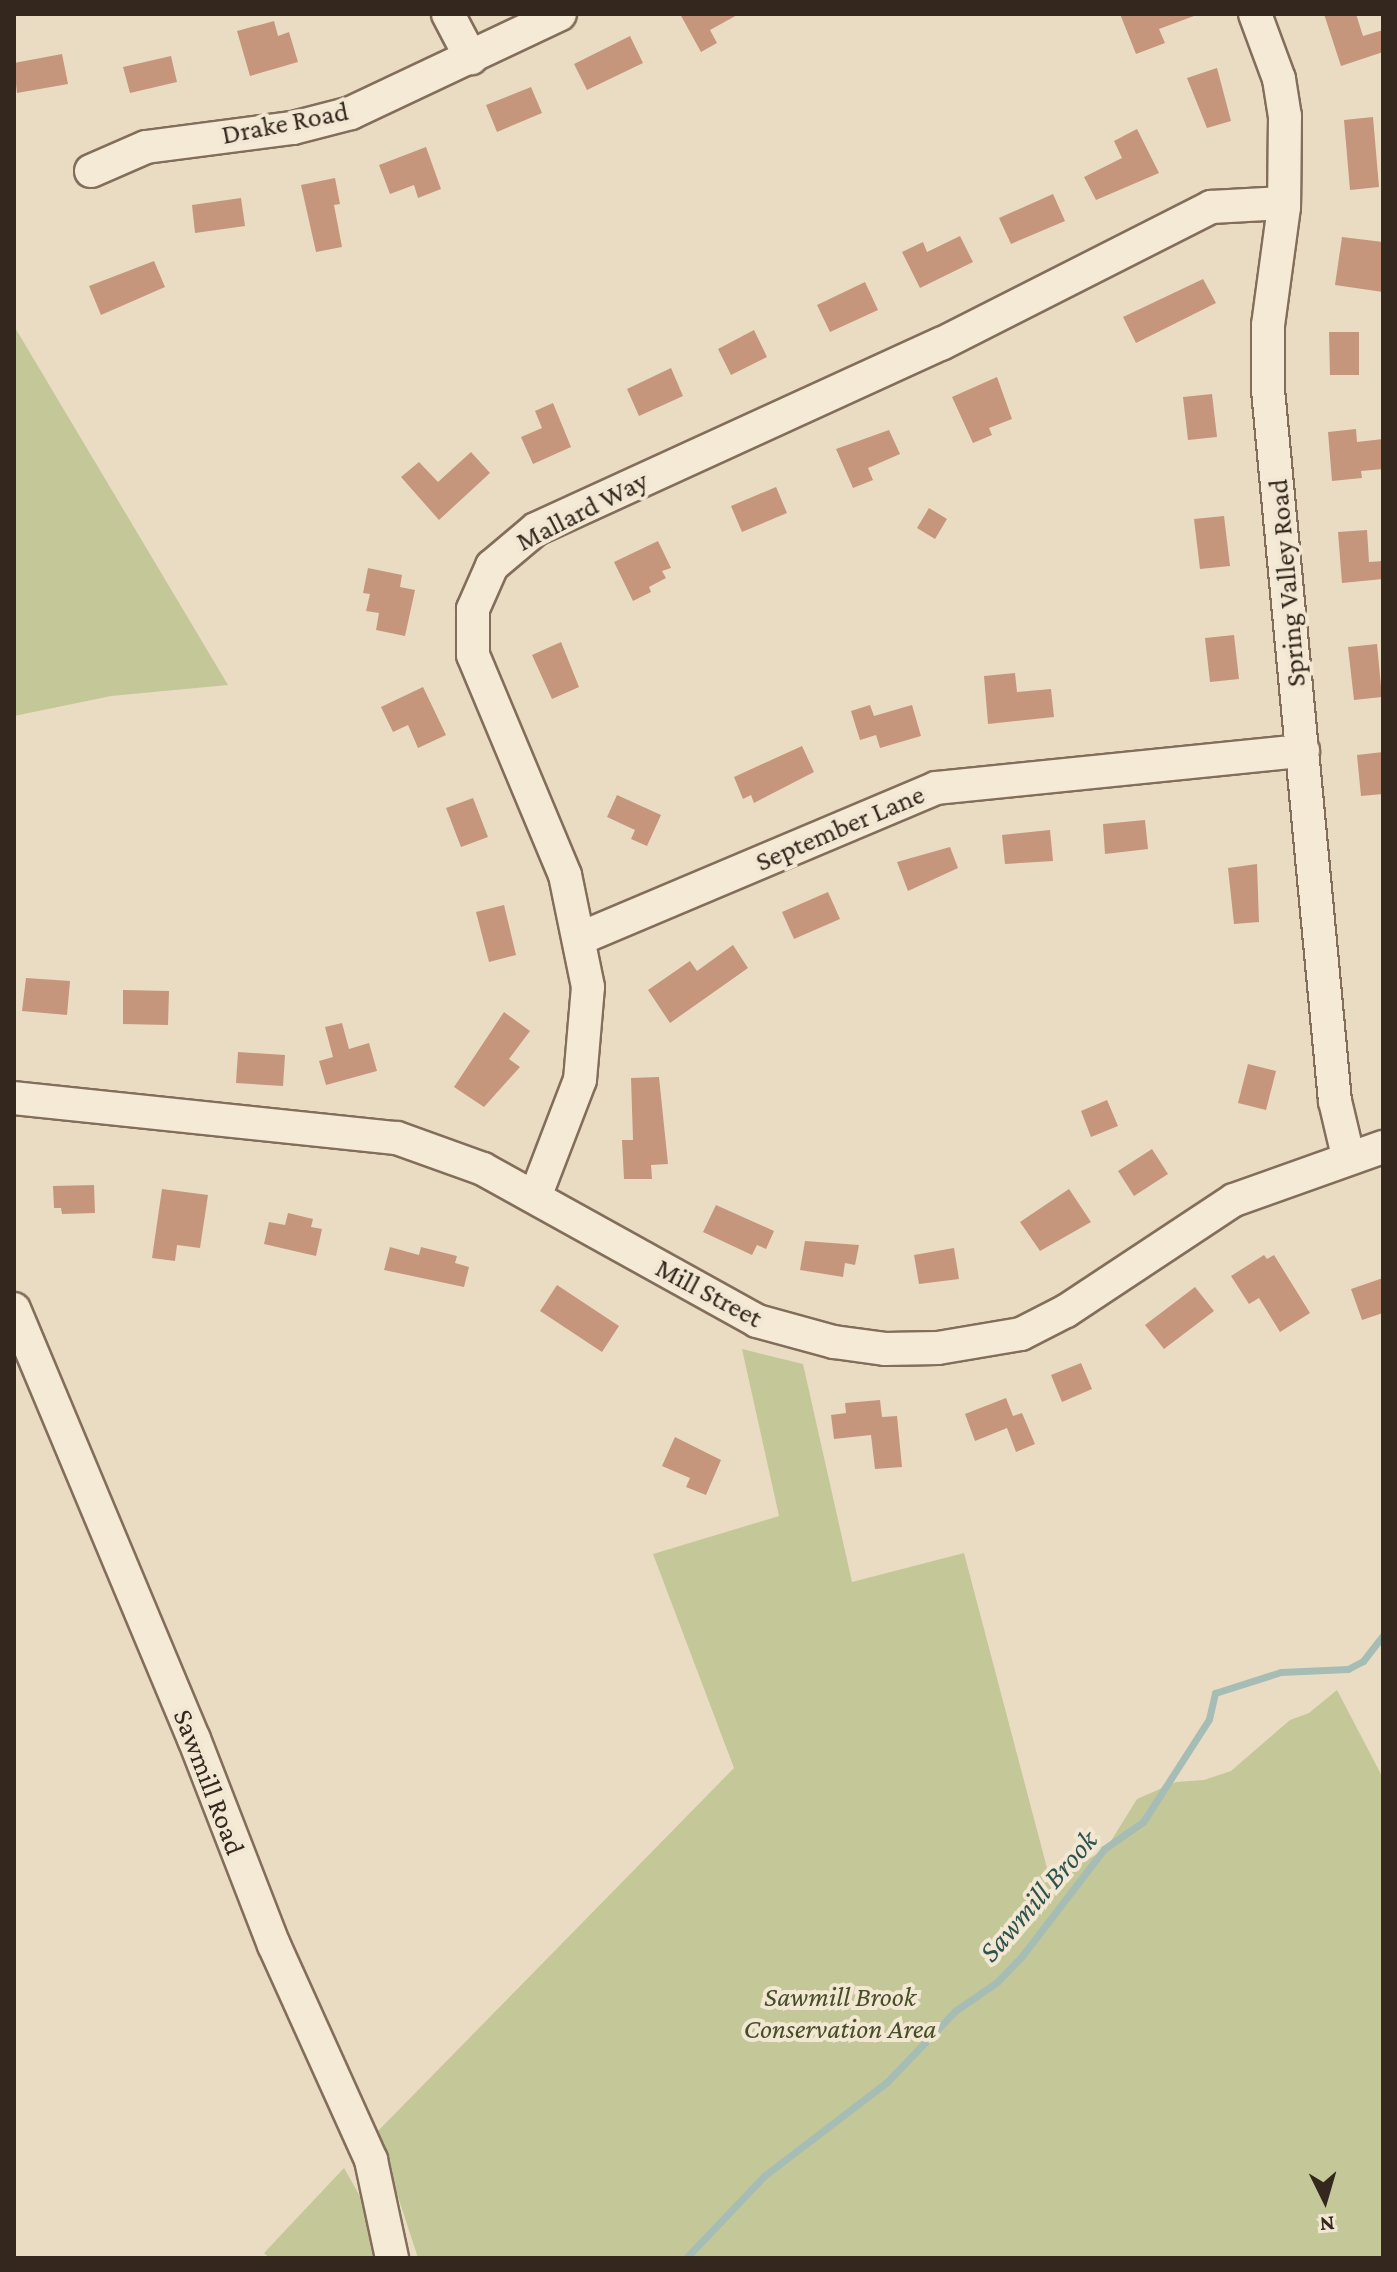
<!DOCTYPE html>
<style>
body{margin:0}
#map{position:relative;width:1397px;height:2272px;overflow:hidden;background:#eadcc3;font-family:"Crimson Pro",serif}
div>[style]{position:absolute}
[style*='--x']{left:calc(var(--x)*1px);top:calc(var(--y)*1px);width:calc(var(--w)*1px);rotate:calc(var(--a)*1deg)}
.green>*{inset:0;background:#c4c798}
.stream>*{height:7px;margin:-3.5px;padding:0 3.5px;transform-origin:3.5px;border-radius:3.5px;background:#a5bdb4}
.building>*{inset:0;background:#c5967c}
.roads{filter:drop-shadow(2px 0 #826e5b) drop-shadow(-2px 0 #826e5b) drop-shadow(0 2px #826e5b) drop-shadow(0 -2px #826e5b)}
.minor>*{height:32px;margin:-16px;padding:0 16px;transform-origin:16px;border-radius:16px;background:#f5ead5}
span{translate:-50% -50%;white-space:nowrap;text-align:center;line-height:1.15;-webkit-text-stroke:8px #f2e7d2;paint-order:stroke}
.street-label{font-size:28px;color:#33271e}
.park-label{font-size:28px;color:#464e27;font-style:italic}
.water-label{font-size:30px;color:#2f524e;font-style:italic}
.frame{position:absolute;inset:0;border:16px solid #33271e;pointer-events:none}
.north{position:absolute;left:1285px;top:2160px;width:80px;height:80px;-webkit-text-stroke:6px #f2e7d2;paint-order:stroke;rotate:175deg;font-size:22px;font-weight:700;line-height:32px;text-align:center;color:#33271e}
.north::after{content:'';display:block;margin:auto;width:28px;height:36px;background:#33271e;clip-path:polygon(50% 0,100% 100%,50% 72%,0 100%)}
</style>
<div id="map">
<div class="green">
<div style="clip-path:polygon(14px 326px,228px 685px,111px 696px,14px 716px)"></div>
<div style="clip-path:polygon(742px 1349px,803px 1364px,852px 1582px,964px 1553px,1052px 1887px,1069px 1870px,1106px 1849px,1137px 1799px,1176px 1782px,1204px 1780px,1231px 1771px,1290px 1720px,1309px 1713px,1337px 1690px,1383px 1778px,1383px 2258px,418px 2258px,377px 2132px,734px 1768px,653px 1554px,779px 1516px)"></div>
<div style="clip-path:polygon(344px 2168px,395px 2258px,269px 2258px,264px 2253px)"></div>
</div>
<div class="stream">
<div style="--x:686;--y:2258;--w:113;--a:-46.4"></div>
<div style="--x:764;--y:2176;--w:155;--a:-37.4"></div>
<div style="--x:887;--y:2082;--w:98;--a:-46.2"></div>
<div style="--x:955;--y:2011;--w:51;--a:-34.6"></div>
<div style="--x:997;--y:1982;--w:36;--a:-46"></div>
<div style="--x:1022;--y:1956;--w:135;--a:-52.5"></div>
<div style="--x:1104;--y:1849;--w:47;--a:-34.7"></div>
<div style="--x:1143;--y:1822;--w:122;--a:-57.3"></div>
<div style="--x:1209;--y:1719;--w:27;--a:-77"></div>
<div style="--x:1215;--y:1693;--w:69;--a:-17.7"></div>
<div style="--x:1281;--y:1672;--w:67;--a:-2.6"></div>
<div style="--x:1348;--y:1669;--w:17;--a:-28"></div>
<div style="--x:1363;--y:1661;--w:33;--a:-52"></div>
</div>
<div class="building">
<div style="clip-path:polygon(680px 14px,739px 14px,710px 30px,717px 43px,701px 52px)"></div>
<div style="clip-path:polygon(1120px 14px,1194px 14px,1194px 16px,1159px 29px,1165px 43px,1136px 54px)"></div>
<div style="clip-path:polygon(1324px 14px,1356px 14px,1363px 36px,1383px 30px,1383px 52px,1341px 66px)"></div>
<div style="clip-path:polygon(274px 21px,278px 36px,289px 32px,298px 62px,250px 76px,237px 31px)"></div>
<div style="clip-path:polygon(630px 36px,643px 63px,587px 90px,574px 64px)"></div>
<div style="clip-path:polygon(62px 54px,68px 84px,17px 93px,14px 63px)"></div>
<div style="clip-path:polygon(171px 56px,177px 82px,130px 93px,123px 67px)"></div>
<div style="clip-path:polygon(1217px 68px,1231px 121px,1207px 128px,1187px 78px)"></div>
<div style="clip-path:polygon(531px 87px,542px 113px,497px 132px,486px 105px)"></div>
<div style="clip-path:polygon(1373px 117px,1379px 187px,1350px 190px,1344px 120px)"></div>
<div style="clip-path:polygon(1137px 129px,1159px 173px,1096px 200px,1084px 177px,1122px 158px,1114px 141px)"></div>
<div style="clip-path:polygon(426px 147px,441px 189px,418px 198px,414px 185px,390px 194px,379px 165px)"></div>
<div style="clip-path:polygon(335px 178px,340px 204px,334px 205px,342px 247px,316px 252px,301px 185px)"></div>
<div style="clip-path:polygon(1053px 194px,1065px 221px,1011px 244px,999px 218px)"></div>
<div style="clip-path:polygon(241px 198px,245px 226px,195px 233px,192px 205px)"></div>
<div style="clip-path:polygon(960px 236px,973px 262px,920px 288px,902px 252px,923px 242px,927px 252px)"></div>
<div style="clip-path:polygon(1342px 237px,1383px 242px,1383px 292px,1335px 285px)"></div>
<div style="clip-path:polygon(154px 261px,165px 287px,101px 315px,89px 286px)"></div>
<div style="clip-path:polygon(1203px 279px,1216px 303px,1136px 343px,1123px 317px)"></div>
<div style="clip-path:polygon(865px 282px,878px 310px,830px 332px,817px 305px)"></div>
<div style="clip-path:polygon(754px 330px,767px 357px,731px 375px,718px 349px)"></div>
<div style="clip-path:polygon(1329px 332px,1359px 332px,1359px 375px,1330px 375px)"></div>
<div style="clip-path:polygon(671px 368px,683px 396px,639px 416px,627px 389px)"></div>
<div style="clip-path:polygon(997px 377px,1012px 419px,989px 428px,992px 435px,973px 443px,952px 397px)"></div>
<div style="clip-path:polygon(1212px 394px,1217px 437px,1188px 440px,1183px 397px)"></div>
<div style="clip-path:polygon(553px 403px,571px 447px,533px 464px,521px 437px,542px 428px,535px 411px)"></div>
<div style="clip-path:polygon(1356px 429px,1357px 442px,1383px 439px,1383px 469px,1361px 471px,1362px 478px,1332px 481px,1328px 432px)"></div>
<div style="clip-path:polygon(889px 430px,900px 454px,868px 468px,873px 480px,853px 488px,836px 449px)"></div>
<div style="clip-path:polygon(471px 452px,490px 473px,439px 520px,401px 477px,419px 462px,438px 482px)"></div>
<div style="clip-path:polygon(776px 487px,787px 513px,742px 532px,731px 506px)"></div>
<div style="clip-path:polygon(929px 508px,947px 519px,935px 539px,917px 528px)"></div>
<div style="clip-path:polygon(1224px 516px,1230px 566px,1200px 569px,1194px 519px)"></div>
<div style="clip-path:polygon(1367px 530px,1369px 562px,1383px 561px,1383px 579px,1342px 583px,1338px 532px)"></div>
<div style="clip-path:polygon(658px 541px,671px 568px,662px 571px,666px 578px,649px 587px,651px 592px,633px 601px,614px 562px)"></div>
<div style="clip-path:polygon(368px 568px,402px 575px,400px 587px,415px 590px,405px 636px,376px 630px,379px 613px,366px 611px,370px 594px,363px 593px)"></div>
<div style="clip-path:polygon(1234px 635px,1239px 679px,1210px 682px,1205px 638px)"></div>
<div style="clip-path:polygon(561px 642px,579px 687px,552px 699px,532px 655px)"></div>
<div style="clip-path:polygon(1377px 644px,1382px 697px,1354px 700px,1348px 647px)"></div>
<div style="clip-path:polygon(1015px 673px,1017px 692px,1051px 689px,1054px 717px,988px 724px,984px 676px)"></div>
<div style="clip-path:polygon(423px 687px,446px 735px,418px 748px,408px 725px,393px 732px,381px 707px)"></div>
<div style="clip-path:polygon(870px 705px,874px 716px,912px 705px,921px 736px,880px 748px,876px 735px,860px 740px,851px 711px)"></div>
<div style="clip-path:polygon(802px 746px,814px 772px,754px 803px,751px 795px,743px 799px,734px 777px)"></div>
<div style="clip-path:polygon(1383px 752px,1383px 794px,1361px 796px,1357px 755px)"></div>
<div style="clip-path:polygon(617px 795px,661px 815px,647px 846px,631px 839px,635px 830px,607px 817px)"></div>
<div style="clip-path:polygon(473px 798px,488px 837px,461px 847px,446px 808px)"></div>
<div style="clip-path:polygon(1145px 820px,1148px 849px,1105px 854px,1103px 824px)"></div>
<div style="clip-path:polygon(1050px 830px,1053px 861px,1005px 864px,1002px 835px)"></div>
<div style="clip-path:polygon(950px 847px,958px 868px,908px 891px,897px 862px)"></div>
<div style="clip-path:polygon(1257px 864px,1259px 922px,1234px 924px,1228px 868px)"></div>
<div style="clip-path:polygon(828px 892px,840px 919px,794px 939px,782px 912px)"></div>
<div style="clip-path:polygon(504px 905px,516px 955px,489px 962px,476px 912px)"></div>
<div style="clip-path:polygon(733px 945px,748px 968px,670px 1023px,648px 990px,690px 961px,697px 971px)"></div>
<div style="clip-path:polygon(26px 978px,70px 981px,67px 1015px,22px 1011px)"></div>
<div style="clip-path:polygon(123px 990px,169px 991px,168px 1025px,123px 1024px)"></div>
<div style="clip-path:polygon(504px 1012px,530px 1031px,509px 1059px,520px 1067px,484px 1107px,454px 1087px)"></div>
<div style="clip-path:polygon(342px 1023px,349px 1049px,369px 1043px,377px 1071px,326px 1085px,319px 1061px,333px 1057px,325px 1027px)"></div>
<div style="clip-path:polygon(238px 1052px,285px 1055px,283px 1086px,236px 1083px)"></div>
<div style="clip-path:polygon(1248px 1064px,1276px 1071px,1266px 1110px,1238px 1103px)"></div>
<div style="clip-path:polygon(659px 1077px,668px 1164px,651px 1165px,652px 1179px,624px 1179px,622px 1140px,633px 1140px,631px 1078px)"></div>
<div style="clip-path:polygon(1107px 1100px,1118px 1126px,1091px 1137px,1081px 1111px)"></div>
<div style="clip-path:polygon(1152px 1149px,1168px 1174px,1134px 1196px,1118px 1171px)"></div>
<div style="clip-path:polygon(94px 1185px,95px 1213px,62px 1214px,61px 1208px,54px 1208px,53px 1186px)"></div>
<div style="clip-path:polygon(162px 1189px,208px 1195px,200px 1248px,177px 1245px,175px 1261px,152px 1258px)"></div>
<div style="clip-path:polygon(1069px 1189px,1091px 1222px,1040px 1251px,1020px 1222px)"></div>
<div style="clip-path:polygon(716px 1205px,774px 1231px,766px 1249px,757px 1245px,752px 1255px,703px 1232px)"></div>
<div style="clip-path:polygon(288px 1213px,313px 1219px,311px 1227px,322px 1229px,316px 1256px,264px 1244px,269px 1222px,285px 1225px)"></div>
<div style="clip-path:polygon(805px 1241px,859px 1245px,855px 1265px,845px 1263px,843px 1277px,800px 1270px)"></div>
<div style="clip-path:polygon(390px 1247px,419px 1255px,421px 1247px,457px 1256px,455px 1263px,469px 1267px,464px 1287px,384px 1270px)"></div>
<div style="clip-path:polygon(954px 1248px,959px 1279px,919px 1284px,914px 1255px)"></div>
<div style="clip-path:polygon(1264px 1255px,1267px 1259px,1274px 1255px,1310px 1313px,1280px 1332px,1259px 1298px,1249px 1304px,1231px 1276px)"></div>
<div style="clip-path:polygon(1383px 1278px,1383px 1313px,1362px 1320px,1351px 1289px)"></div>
<div style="clip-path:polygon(557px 1285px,619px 1326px,602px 1352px,540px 1311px)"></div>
<div style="clip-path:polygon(1195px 1287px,1214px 1311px,1164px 1349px,1145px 1325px)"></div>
<div style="clip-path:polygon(1081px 1363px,1092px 1389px,1062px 1402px,1051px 1375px)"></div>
<div style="clip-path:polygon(1006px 1398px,1013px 1416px,1022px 1413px,1035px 1444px,1016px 1452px,1007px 1428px,975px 1441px,965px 1414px)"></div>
<div style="clip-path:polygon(880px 1400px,882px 1417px,897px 1416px,902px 1467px,875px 1469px,871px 1435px,834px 1439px,831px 1415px,846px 1413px,845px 1403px)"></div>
<div style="clip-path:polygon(675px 1437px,721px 1460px,706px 1495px,686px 1487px,690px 1478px,662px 1466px)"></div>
</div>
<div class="roads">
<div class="minor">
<div style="--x:448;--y:14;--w:50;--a:62.4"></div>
<div style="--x:1255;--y:14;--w:69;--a:69.7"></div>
<div style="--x:1279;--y:79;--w:37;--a:81"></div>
<div style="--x:1285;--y:116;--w:91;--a:90.6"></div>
<div style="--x:1284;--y:207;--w:119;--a:97.7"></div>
<div style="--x:1268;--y:325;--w:65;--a:90"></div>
<div style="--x:1268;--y:390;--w:714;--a:84.62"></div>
<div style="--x:1335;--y:1101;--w:57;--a:76.7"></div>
<div style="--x:91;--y:171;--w:60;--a:-23.6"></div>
<div style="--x:146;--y:147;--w:148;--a:-7.4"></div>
<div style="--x:293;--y:128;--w:60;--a:-14.5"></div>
<div style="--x:351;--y:113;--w:231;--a:-25.3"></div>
<div style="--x:581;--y:938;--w:385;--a:-22.9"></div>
<div style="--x:936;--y:788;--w:369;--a:-5.8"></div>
<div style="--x:14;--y:1098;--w:385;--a:6"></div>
<div style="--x:397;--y:1138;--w:91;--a:19.8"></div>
<div style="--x:483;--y:1169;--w:313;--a:29"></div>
<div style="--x:757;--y:1321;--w:80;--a:15.3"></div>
<div style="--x:834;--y:1342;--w:51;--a:7.8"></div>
<div style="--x:885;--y:1349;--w:53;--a:-1.1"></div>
<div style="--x:938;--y:1348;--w:84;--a:-9.6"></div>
<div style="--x:1021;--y:1334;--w:51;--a:-27.1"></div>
<div style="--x:1066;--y:1311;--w:201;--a:-33.5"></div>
<div style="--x:1234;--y:1200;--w:158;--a:-19.6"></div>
<div style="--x:535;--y:1197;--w:125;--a:-69"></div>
<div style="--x:580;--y:1080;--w:93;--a:-85.1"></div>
<div style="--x:588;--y:987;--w:114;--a:-101.6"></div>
<div style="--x:565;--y:875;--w:238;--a:-112.7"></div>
<div style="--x:473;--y:655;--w:46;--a:-90"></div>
<div style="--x:473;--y:609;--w:47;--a:-66.2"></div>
<div style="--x:492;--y:566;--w:57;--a:-40.1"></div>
<div style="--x:536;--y:529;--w:445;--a:-24.6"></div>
<div style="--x:941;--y:344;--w:303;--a:-26.9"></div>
<div style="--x:1211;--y:207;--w:73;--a:-3.1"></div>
<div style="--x:14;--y:1309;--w:466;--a:67.3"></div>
<div style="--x:194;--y:1739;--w:221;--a:68.8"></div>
<div style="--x:274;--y:1945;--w:236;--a:65.7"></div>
<div style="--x:371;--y:2160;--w:100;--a:77.9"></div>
</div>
</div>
<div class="street-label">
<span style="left:285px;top:123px;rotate:-11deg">Drake Road</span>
<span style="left:582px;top:511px;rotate:-27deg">Mallard Way</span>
<span style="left:1287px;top:583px;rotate:-95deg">Spring Valley Road</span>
<span style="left:840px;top:828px;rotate:-23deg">September Lane</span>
<span style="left:709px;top:1293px;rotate:28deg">Mill Street</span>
<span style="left:209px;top:1782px;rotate:69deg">Sawmill Road</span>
</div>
<div class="park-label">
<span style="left:840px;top:2013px">Sawmill Brook<br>Conservation Area</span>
</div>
<div class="water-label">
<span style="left:1038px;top:1896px;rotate:-49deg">Sawmill Brook</span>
</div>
<div class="frame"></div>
<div class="north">N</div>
</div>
